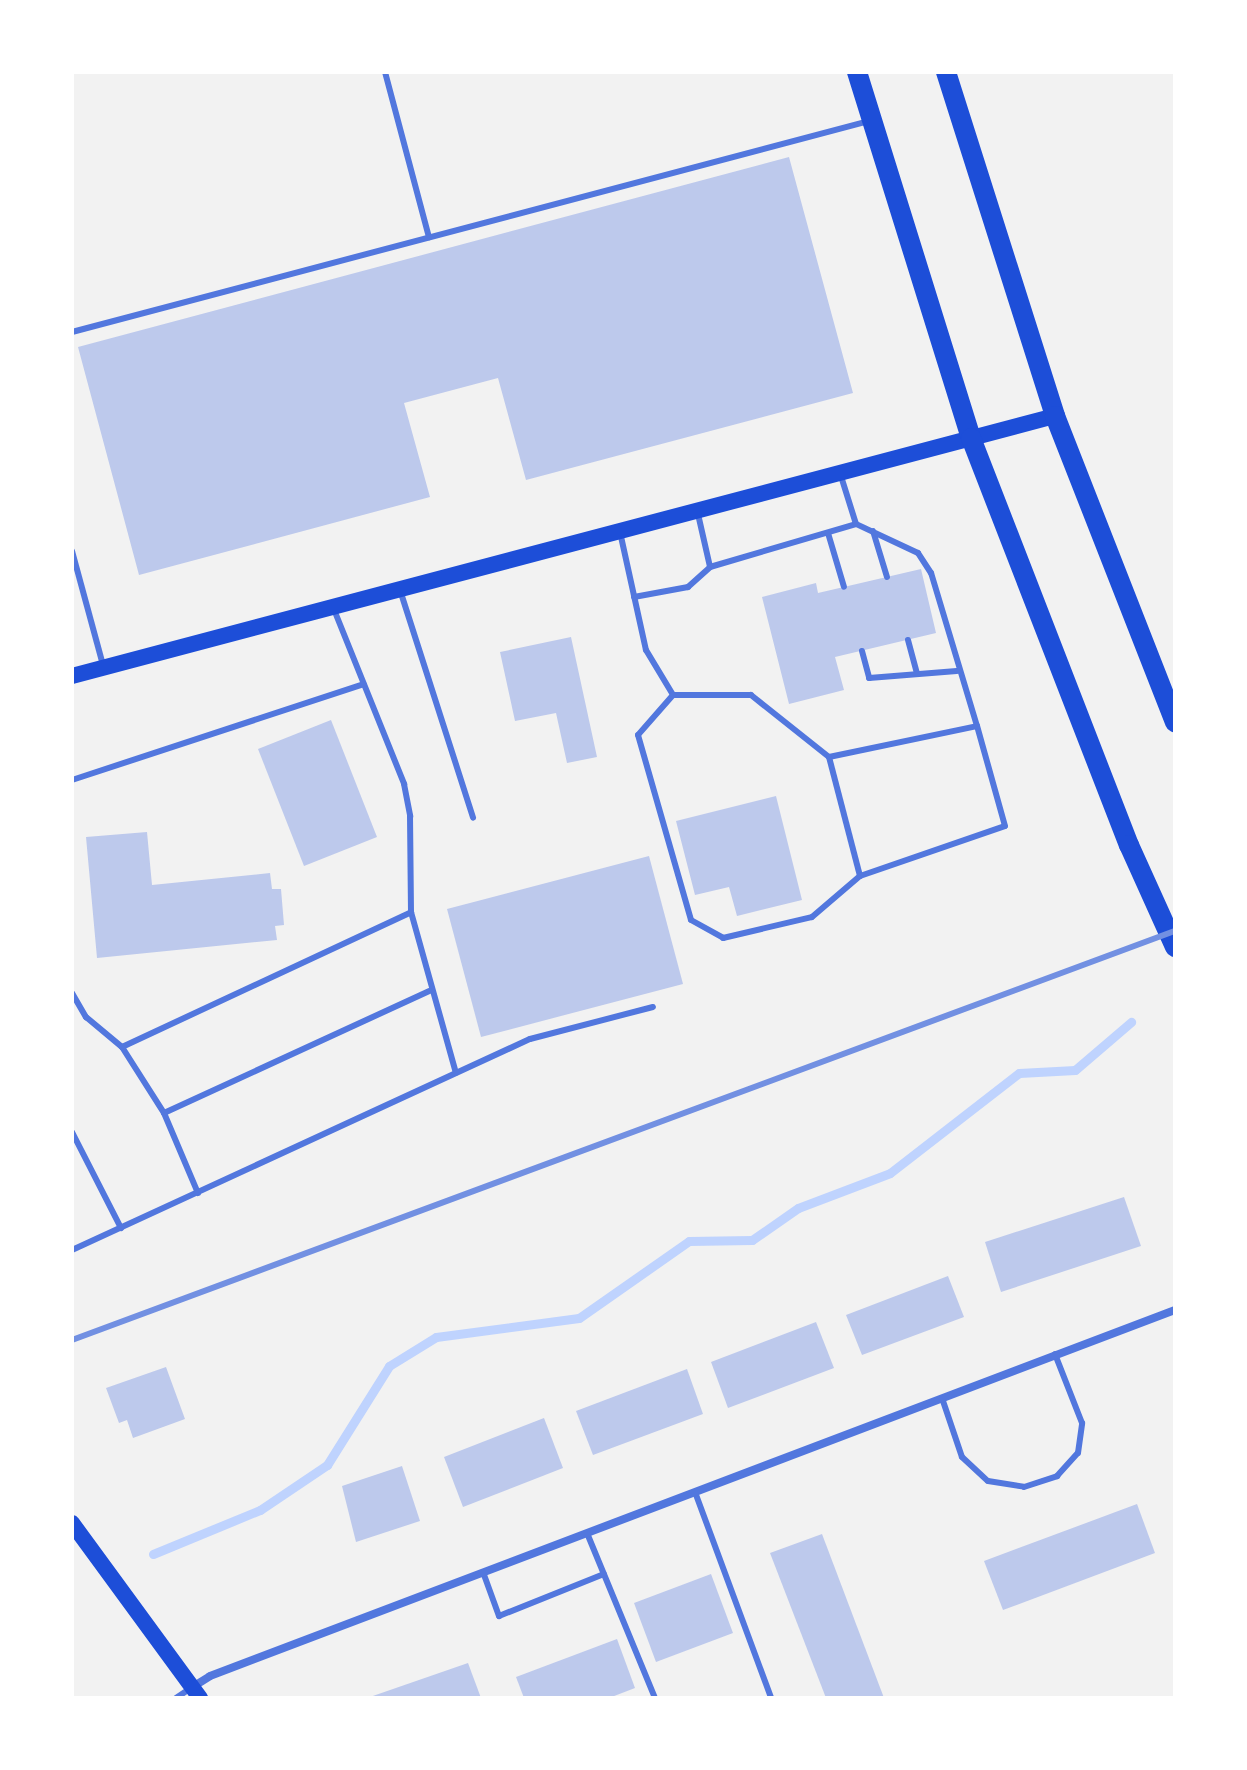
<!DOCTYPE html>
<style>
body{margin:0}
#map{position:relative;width:1247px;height:1770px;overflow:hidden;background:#f2f2f2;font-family:"Zilla Slab",serif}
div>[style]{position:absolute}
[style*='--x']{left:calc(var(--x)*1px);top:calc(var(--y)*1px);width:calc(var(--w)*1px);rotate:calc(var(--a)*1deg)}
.stream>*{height:9px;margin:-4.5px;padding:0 4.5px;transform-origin:4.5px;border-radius:4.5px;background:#bfd3fe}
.building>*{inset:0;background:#bdc9ec}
.service>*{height:6px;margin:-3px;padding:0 3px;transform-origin:3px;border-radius:3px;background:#5277de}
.minor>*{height:8px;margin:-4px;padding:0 4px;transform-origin:4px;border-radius:4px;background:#5277de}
.secondary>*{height:16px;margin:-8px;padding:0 8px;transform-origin:8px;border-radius:8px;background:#1d4ed8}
.primary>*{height:20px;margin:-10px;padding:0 10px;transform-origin:10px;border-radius:10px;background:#1d4ed8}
.rail>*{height:6px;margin:-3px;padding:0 3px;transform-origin:3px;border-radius:3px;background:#7290e2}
span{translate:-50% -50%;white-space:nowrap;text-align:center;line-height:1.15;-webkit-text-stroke:6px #fff;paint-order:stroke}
.frame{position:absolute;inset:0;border:74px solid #fff;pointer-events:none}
</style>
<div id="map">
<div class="stream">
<div style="--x:153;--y:1554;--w:116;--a:-22.4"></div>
<div style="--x:260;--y:1510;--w:81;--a:-33.9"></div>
<div style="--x:327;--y:1465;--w:117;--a:-57.9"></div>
<div style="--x:389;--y:1366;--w:55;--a:-31.7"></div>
<div style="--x:436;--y:1337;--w:144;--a:-7.6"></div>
<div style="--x:579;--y:1318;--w:134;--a:-35"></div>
<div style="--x:689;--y:1241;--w:63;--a:-0.9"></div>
<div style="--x:752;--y:1240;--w:56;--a:-34.8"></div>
<div style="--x:798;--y:1208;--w:98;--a:-20.8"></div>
<div style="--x:890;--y:1173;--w:163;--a:-37.8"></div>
<div style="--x:1019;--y:1073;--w:56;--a:-3.1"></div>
<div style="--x:1075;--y:1070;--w:74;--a:-40.6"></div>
</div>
<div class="building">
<div style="clip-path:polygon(789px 157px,853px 393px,526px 480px,498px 378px,404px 403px,430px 497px,139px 575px,78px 347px)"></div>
<div style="clip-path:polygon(921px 569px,936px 633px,835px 657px,844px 690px,789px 704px,762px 597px,816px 583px,818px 593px)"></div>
<div style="clip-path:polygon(571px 637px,597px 757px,567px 763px,556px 713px,515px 721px,500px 652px)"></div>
<div style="clip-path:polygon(331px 720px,377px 837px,304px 866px,258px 749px)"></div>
<div style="clip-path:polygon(776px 796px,802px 900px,737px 916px,729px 887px,695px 895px,676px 821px)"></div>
<div style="clip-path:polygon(147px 832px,152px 885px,270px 873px,272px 889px,281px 889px,284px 925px,275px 926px,277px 940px,97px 958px,86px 837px)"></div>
<div style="clip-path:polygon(649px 856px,683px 984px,481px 1037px,447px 909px)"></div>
<div style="clip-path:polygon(1124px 1197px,1141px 1246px,1001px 1292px,985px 1242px)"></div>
<div style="clip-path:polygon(948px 1276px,964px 1317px,862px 1355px,846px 1315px)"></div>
<div style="clip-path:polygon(816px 1322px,834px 1368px,728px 1408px,711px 1362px)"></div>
<div style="clip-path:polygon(166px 1367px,185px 1419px,133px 1438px,127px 1420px,119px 1423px,106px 1388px)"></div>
<div style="clip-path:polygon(687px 1369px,703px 1414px,593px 1455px,576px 1411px)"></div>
<div style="clip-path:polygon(544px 1418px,563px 1468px,463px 1507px,444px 1457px)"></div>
<div style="clip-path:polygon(402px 1466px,420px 1521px,356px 1542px,342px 1486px)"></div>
<div style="clip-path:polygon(1137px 1504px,1155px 1553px,1003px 1610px,984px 1561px)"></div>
<div style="clip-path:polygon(822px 1534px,884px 1698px,826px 1698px,770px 1553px)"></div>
<div style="clip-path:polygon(711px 1574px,733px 1633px,656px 1662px,634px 1603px)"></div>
<div style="clip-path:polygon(617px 1639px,635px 1688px,609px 1698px,524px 1698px,516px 1677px)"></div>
<div style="clip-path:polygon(468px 1663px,481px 1698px,367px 1698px)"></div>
</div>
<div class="service">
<div style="--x:385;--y:72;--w:171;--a:75.1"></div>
<div style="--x:72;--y:332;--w:824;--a:-14.83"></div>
<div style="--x:698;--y:514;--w:54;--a:77.2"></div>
<div style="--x:710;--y:567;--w:152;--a:-16.4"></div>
<div style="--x:856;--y:524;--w:53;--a:-107.4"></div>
<div style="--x:873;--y:531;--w:48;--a:73.1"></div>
<div style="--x:620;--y:532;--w:121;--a:77.6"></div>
<div style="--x:646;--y:650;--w:52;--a:59"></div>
<div style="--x:673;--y:695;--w:78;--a:0"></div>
<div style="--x:751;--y:695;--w:100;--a:38.5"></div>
<div style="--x:829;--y:757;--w:151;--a:-11.8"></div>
<div style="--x:977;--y:726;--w:160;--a:-106.7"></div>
<div style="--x:931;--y:573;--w:24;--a:-123"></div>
<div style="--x:918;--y:553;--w:68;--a:-154.9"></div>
<div style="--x:828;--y:533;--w:56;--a:73.5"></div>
<div style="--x:72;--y:551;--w:118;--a:74.8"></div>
<div style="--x:400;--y:590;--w:239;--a:72.2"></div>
<div style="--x:634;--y:597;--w:55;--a:-10.5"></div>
<div style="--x:688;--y:587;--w:30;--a:-42"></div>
<div style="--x:333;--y:607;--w:191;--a:68.1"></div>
<div style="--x:404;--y:784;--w:33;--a:79"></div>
<div style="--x:410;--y:816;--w:96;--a:89.4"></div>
<div style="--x:411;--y:912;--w:167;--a:74.4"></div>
<div style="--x:908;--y:640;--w:34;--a:75"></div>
<div style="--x:862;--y:651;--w:28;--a:75"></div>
<div style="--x:869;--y:678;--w:88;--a:-4.5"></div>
<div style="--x:673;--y:695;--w:53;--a:131.2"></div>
<div style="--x:638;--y:735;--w:192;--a:74"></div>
<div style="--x:691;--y:920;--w:37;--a:29"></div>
<div style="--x:723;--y:938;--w:91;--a:-13.3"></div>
<div style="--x:812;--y:917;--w:63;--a:-40.5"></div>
<div style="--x:829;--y:757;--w:123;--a:75.4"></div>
<div style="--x:860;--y:876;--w:153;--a:-19"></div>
<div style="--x:1005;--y:826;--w:104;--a:-105.6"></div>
<div style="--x:72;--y:780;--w:307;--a:-18.2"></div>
<div style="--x:72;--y:993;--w:28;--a:60"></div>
<div style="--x:86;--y:1017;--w:47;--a:39.8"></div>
<div style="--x:122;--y:1047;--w:78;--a:57.5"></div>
<div style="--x:164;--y:1113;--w:87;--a:67"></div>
<div style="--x:122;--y:1047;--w:319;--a:-25"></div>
<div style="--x:164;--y:1113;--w:292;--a:-24.7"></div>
<div style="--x:72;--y:1132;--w:108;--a:63"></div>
<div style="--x:72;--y:1250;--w:504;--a:-24.74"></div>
<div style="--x:530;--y:1039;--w:127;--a:-14.6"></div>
<div style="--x:942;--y:1398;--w:62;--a:71.3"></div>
<div style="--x:962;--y:1457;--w:35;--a:43"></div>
<div style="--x:988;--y:1481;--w:36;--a:9"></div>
<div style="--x:1024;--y:1487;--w:35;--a:-18"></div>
<div style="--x:1057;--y:1476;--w:31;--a:-48"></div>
<div style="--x:1078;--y:1453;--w:30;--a:-82"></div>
<div style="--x:1082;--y:1423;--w:74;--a:-111.4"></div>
<div style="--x:695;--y:1492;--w:220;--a:69.7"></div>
<div style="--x:587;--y:1533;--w:178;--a:67.6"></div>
<div style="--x:483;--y:1572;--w:47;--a:70"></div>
<div style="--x:499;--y:1616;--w:113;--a:-21.8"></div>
<div style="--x:176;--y:1698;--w:18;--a:-34"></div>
</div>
<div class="minor">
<div style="--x:191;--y:1688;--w:22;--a:-32"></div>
<div style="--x:210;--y:1676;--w:1032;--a:-20.77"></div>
</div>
<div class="secondary">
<div style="--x:72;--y:676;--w:1017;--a:-14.82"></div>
<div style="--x:72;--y:1523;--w:217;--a:53.8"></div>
</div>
<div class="primary">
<div style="--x:857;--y:72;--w:383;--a:72.7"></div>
<div style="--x:971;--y:438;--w:437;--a:68.8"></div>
<div style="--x:1129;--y:845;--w:112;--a:65.7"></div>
<div style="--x:946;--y:72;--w:361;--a:72.4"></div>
<div style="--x:1055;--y:416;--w:329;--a:68.6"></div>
</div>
<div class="rail">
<div style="--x:72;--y:1340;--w:1176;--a:-20.35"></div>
</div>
<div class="frame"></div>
</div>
